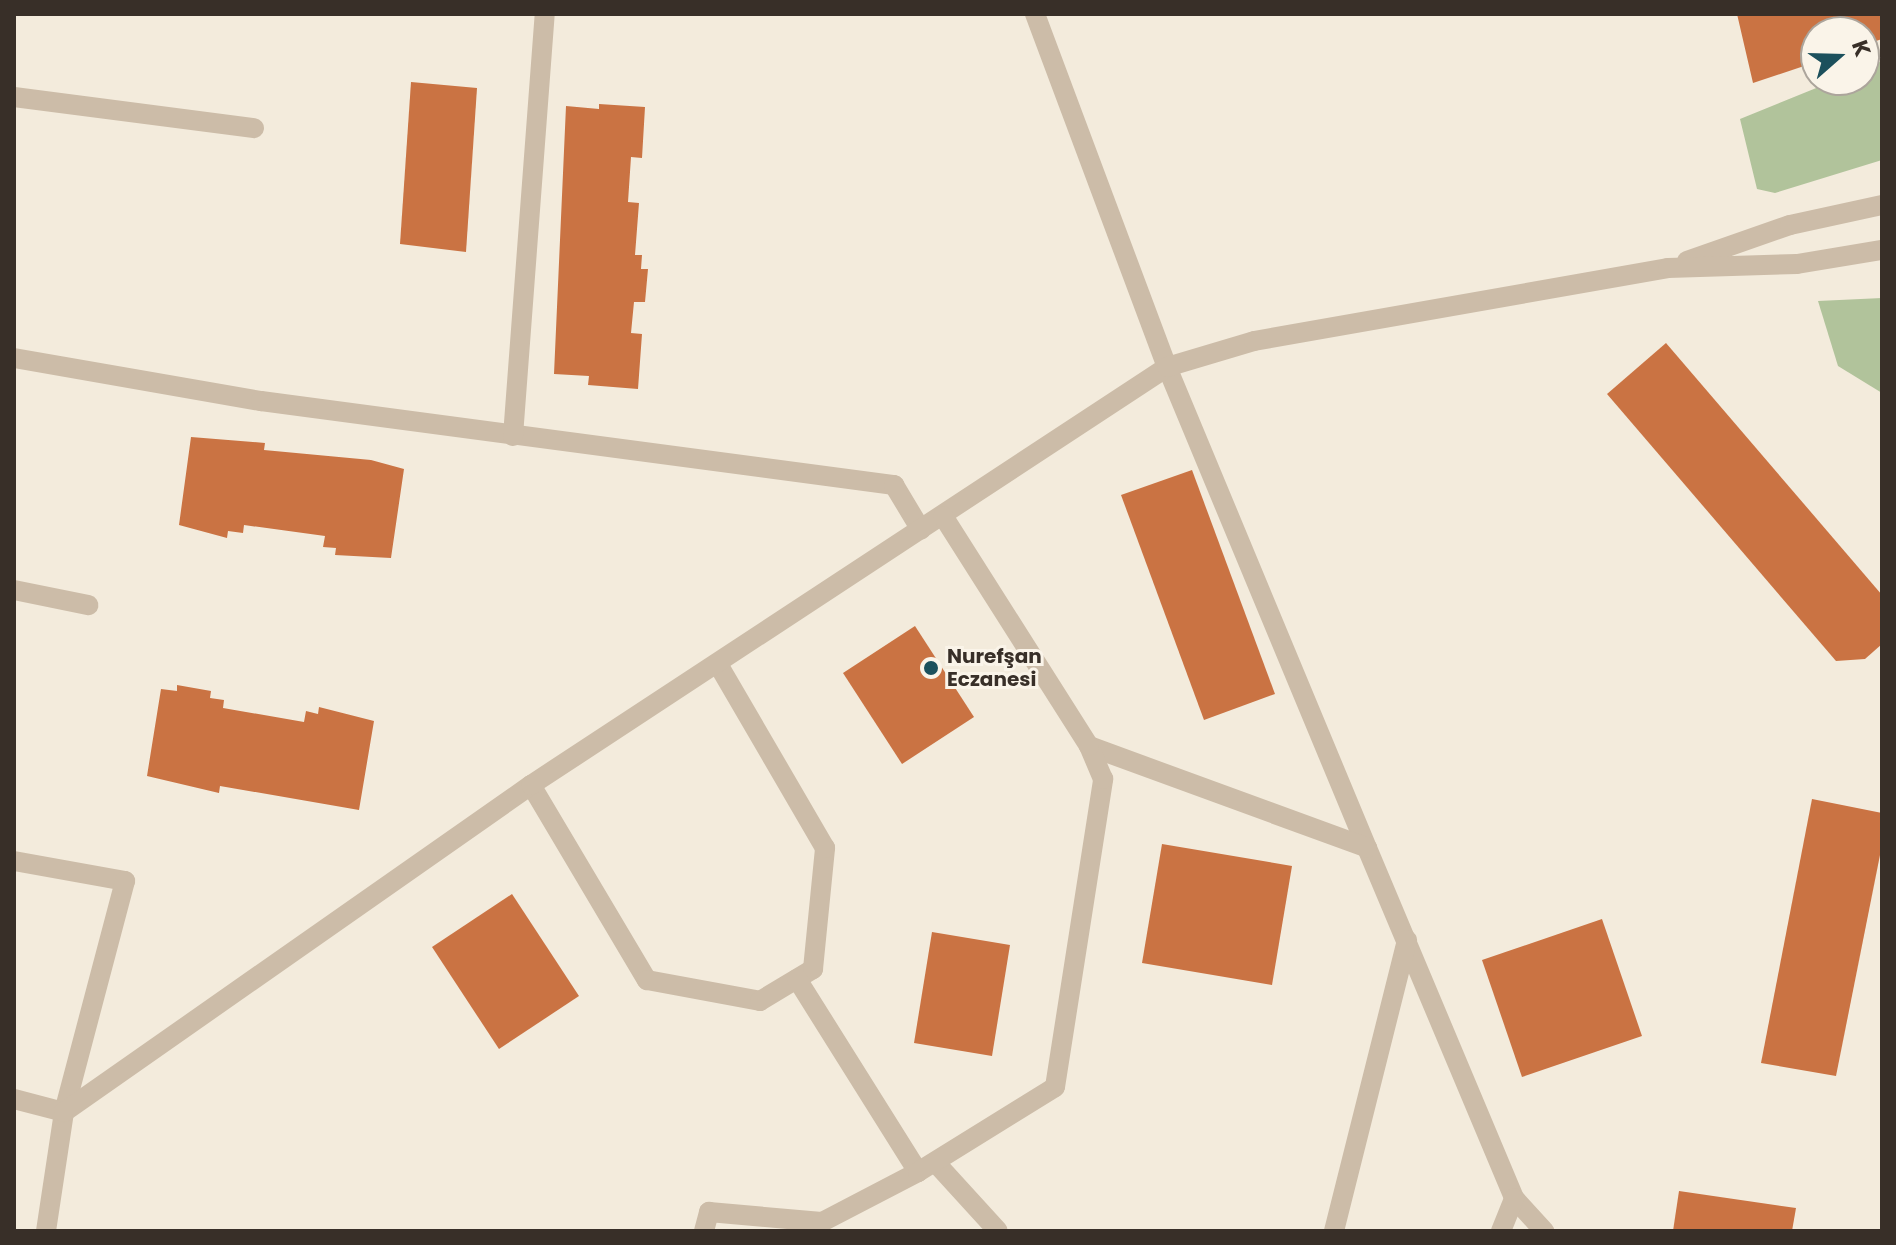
<!DOCTYPE html>
<meta charset="utf-8">
<style>
body{margin:0}
#map{position:relative;width:1896px;height:1245px;overflow:hidden;background:#f3ebdc;font-family:Poppins,sans-serif}
div>[style]{position:absolute}
[style*='--x']{left:calc(var(--x)*1px);top:calc(var(--y)*1px);width:calc(var(--w)*1px);rotate:calc(var(--a)*1deg)}
.green>*{inset:0;background:#b1c39b}
.building>*{inset:0;background:#ca7343}
.minor>*{height:20px;margin:-10px;padding:0 10px;transform-origin:10px;border-radius:10px;background:#ccbca8}
.dots>*{width:22px;height:22px;translate:-50% -50%;box-sizing:border-box;border:4px solid #faf4e9;border-radius:50%}
span{translate:-50% -50%;white-space:nowrap;text-align:center;line-height:1.15;-webkit-text-stroke:6px #faf4e9;paint-order:stroke}
.poi-label{font-size:20px;color:#382f28;font-weight:700}
.left{translate:0 -50%;text-align:left}
.frame{position:absolute;inset:0;border:16px solid #382f28;pointer-events:none}
.north{position:absolute;left:1800px;top:16px;width:80px;height:80px;box-sizing:border-box;background:#faf4e9;border:2px solid #aca59c;border-radius:50%;rotate:70deg;font-size:22px;font-weight:700;line-height:32px;text-align:center;color:#382f28}
.north::after{content:'';display:block;margin:auto;width:28px;height:36px;background:#1c505c;clip-path:polygon(50% 0,100% 100%,50% 72%,0 100%)}
</style>
<div id="map">
<div class="green">
<div style="clip-path:polygon(1882px 61px,1882px 160px,1775px 193px,1757px 189px,1740px 119px,1836px 80px,1864px 80px,1864px 69px)"></div>
<div style="clip-path:polygon(1882px 298px,1882px 393px,1838px 366px,1818px 301px)"></div>
</div>
<div class="building">
<div style="clip-path:polygon(1737px 14px,1882px 14px,1882px 39px,1864px 45px,1864px 32px,1816px 32px,1816px 62px,1753px 83px)"></div>
<div style="clip-path:polygon(411px 82px,477px 88px,466px 252px,400px 244px)"></div>
<div style="clip-path:polygon(599px 104px,645px 107px,642px 158px,631px 157px,628px 202px,639px 203px,635px 255px,642px 255px,641px 269px,648px 269px,645px 302px,634px 302px,631px 333px,642px 334px,638px 389px,588px 385px,589px 376px,554px 374px,566px 106px,599px 109px)"></div>
<div style="clip-path:polygon(1666px 343px,1882px 595px,1882px 644px,1865px 659px,1836px 661px,1607px 394px)"></div>
<div style="clip-path:polygon(191px 437px,265px 443px,264px 450px,371px 460px,404px 469px,391px 558px,335px 555px,336px 548px,323px 547px,325px 536px,244px 525px,243px 533px,228px 531px,227px 538px,179px 525px)"></div>
<div style="clip-path:polygon(1192px 470px,1275px 694px,1204px 720px,1121px 495px)"></div>
<div style="clip-path:polygon(915px 626px,974px 717px,902px 764px,843px 673px)"></div>
<div style="clip-path:polygon(177px 685px,211px 691px,210px 698px,224px 700px,223px 708px,304px 722px,306px 711px,318px 714px,319px 707px,374px 721px,359px 810px,220px 786px,219px 793px,147px 776px,161px 689px,177px 691px)"></div>
<div style="clip-path:polygon(1812px 799px,1882px 813px,1882px 845px,1836px 1076px,1761px 1063px)"></div>
<div style="clip-path:polygon(1162px 844px,1292px 866px,1272px 985px,1142px 963px)"></div>
<div style="clip-path:polygon(512px 894px,579px 996px,499px 1049px,432px 947px)"></div>
<div style="clip-path:polygon(1602px 919px,1642px 1036px,1522px 1077px,1482px 960px)"></div>
<div style="clip-path:polygon(932px 932px,1010px 945px,992px 1056px,914px 1043px)"></div>
<div style="clip-path:polygon(1679px 1191px,1796px 1208px,1792px 1231px,1673px 1231px)"></div>
</div>
<div class="minor">
<div style="--x:1035;--y:14;--w:377;--a:69.5"></div>
<div style="--x:1167;--y:367;--w:521;--a:67.42"></div>
<div style="--x:1367;--y:848;--w:380;--a:67.2"></div>
<div style="--x:1514;--y:1198;--w:45;--a:47.7"></div>
<div style="--x:14;--y:97;--w:242;--a:7.4"></div>
<div style="--x:1687;--y:261;--w:109;--a:-19.3"></div>
<div style="--x:1790;--y:225;--w:94;--a:-12.3"></div>
<div style="--x:14;--y:358;--w:251;--a:9.9"></div>
<div style="--x:261;--y:401;--w:639;--a:7.56"></div>
<div style="--x:894;--y:485;--w:52;--a:59"></div>
<div style="--x:513;--y:436;--w:423;--a:-85.7"></div>
<div style="--x:14;--y:590;--w:76;--a:11.5"></div>
<div style="--x:1089;--y:746;--w:296;--a:20.1"></div>
<div style="--x:531;--y:785;--w:227;--a:59.3"></div>
<div style="--x:647;--y:980;--w:115;--a:10.5"></div>
<div style="--x:760;--y:1001;--w:62;--a:-31.1"></div>
<div style="--x:813;--y:969;--w:122;--a:-84.3"></div>
<div style="--x:825;--y:848;--w:213;--a:-120.2"></div>
<div style="--x:14;--y:861;--w:113;--a:10.2"></div>
<div style="--x:125;--y:881;--w:239;--a:104.8"></div>
<div style="--x:64;--y:1112;--w:120;--a:98.6"></div>
<div style="--x:797;--y:979;--w:228;--a:57.9"></div>
<div style="--x:14;--y:1099;--w:52;--a:14.6"></div>
<div style="--x:64;--y:1112;--w:570;--a:-35"></div>
<div style="--x:531;--y:785;--w:761;--a:-33.31"></div>
<div style="--x:1167;--y:367;--w:91;--a:-16.6"></div>
<div style="--x:1254;--y:341;--w:420;--a:-10"></div>
<div style="--x:1668;--y:268;--w:129;--a:-1.8"></div>
<div style="--x:1797;--y:264;--w:86;--a:-9.4"></div>
<div style="--x:935;--y:1162;--w:93;--a:47.6"></div>
<div style="--x:704;--y:1231;--w:20;--a:-75"></div>
<div style="--x:709;--y:1212;--w:113;--a:5.1"></div>
<div style="--x:822;--y:1222;--w:108;--a:-27.5"></div>
<div style="--x:918;--y:1172;--w:161;--a:-31.8"></div>
<div style="--x:1055;--y:1087;--w:312;--a:-81.1"></div>
<div style="--x:1103;--y:779;--w:36;--a:-113"></div>
<div style="--x:1089;--y:746;--w:272;--a:-122.4"></div>
<div style="--x:1334;--y:1231;--w:300;--a:-75.9"></div>
<div style="--x:1501;--y:1231;--w:35;--a:-68"></div>
</div>
<div class="dots">
<div style="left:931px;top:668px;background:#1c505c"></div>
</div>
<div class="poi-label">
<span class="left" style="left:947px;top:668px">Nurefşan<br>Eczanesi</span>
</div>
<div class="frame"></div>
<div class="north">K</div>
</div>
